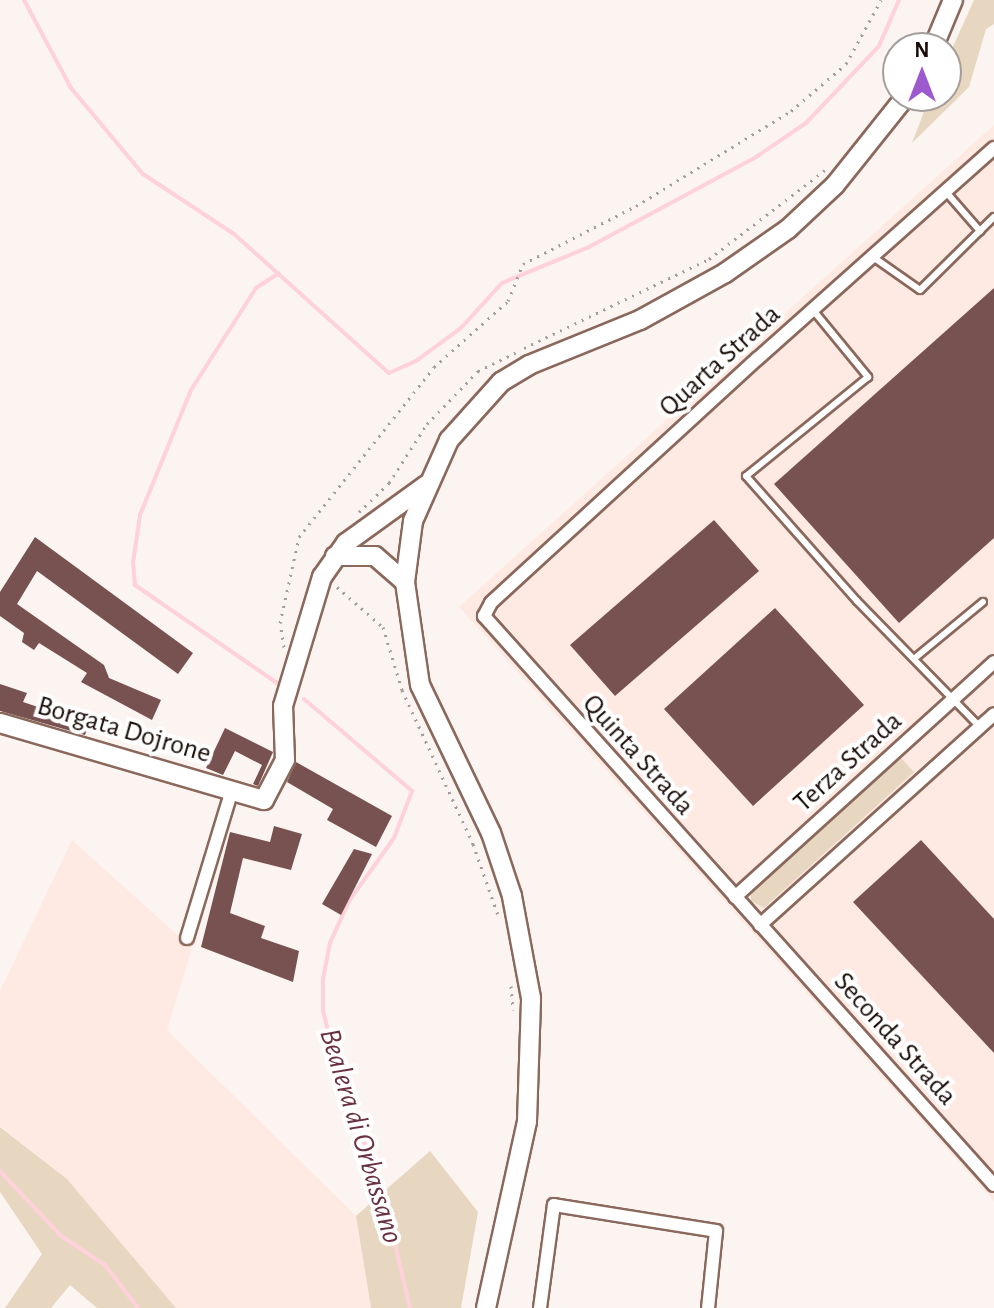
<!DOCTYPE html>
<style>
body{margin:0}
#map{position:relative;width:994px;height:1308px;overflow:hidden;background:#fcf4f1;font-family:"Alegreya Sans",sans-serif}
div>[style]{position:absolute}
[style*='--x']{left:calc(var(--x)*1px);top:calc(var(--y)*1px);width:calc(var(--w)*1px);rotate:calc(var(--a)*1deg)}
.built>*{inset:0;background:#feeae3}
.green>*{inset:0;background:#e8d7c0}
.stream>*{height:4px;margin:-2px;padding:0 2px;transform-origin:2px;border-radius:2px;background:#fed1db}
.building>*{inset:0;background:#785250}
.path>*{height:3px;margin-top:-1.5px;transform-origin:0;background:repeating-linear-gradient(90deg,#a69c99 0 2px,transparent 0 8px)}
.roads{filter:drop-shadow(2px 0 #8b685c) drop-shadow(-2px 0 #8b685c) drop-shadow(0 2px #8b685c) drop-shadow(0 -2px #8b685c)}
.lane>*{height:6px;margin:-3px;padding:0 3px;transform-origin:3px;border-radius:3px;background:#fff}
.street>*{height:12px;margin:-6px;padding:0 6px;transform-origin:6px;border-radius:6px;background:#fff}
.secondary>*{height:18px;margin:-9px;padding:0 9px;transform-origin:9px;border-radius:9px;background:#fff}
span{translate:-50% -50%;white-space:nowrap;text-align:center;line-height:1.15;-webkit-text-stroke:8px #fff;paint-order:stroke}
.street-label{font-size:28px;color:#190c08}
.water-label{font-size:30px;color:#693141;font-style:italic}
.north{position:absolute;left:882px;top:32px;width:80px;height:80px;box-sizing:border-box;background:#fff;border:2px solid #a39e9c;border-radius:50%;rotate:0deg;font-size:22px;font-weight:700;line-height:32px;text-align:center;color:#190c08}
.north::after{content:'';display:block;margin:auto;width:28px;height:36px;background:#9d59ce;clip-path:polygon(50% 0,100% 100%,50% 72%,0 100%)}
</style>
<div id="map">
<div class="built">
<div style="clip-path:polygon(994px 125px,994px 1201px,459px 607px)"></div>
<div style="clip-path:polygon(72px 840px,192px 948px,167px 1030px,356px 1216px,371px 1308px,176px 1308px,67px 1179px,0 1126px,0 991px)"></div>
</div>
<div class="green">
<div style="clip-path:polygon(974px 0,994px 0,994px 24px,986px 29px,969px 87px,912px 143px,930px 96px,946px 96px,946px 62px)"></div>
<div style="clip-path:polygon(900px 757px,914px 772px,764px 908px,751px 901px,751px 893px)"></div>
<div style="clip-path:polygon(0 1127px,67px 1179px,176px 1308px,97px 1308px,70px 1285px,51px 1308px,5px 1308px,42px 1254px,0 1192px)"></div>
<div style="clip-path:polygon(430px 1151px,478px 1212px,461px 1308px,371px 1308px,356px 1216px)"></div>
</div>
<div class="stream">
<div style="--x:24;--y:0;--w:100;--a:61.9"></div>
<div style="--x:71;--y:88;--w:112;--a:50.1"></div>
<div style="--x:143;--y:174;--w:109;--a:33.4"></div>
<div style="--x:234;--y:234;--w:208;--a:41.9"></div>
<div style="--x:389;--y:373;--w:30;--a:-24"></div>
<div style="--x:416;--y:361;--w:56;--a:-36.3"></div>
<div style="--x:461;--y:328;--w:61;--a:-47.7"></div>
<div style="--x:502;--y:283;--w:94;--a:-22.5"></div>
<div style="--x:589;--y:247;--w:190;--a:-28.3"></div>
<div style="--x:756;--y:157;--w:60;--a:-34.2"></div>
<div style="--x:806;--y:123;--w:106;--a:-46.5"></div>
<div style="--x:879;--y:46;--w:50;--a:-66.5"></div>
<div style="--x:277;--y:683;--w:173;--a:-145.4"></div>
<div style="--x:135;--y:585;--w:22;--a:-95"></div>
<div style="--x:133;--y:563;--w:49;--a:-81.7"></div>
<div style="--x:140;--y:515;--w:135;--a:-67.8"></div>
<div style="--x:191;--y:390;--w:121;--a:-57.5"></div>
<div style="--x:256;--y:288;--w:27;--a:-33"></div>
<div style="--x:304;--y:699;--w:142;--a:40.4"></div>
<div style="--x:412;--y:791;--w:50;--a:111"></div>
<div style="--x:394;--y:838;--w:77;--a:125.5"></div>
<div style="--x:349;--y:901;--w:46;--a:114.3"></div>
<div style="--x:330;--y:943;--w:37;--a:101"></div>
<div style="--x:323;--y:979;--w:32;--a:90"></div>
<div style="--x:323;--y:1011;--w:56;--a:75.5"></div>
<div style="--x:337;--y:1065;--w:141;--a:70.5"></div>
<div style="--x:384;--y:1198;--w:113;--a:76.7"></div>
<div style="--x:0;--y:1171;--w:88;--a:46.8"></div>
<div style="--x:60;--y:1235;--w:54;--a:33.7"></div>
<div style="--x:105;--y:1265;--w:54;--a:52.5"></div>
</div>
<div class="building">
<div style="clip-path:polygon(994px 288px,994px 538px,899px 623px,774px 484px)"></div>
<div style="clip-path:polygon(714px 520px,759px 571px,615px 696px,570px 645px)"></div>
<div style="clip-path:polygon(35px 537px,193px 653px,178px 674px,37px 571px,17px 604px,104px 665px,109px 678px,161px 700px,152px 720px,81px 682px,87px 673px,39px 643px,34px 650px,22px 642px,24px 633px,0 616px,0 592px)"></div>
<div style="clip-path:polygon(775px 608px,864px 705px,753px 806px,664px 709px)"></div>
<div style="clip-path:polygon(0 684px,27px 693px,23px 702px,89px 724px,85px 735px,0 711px)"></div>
<div style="clip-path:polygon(225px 728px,273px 752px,258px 786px,253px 784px,262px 765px,235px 751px,223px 775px,206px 768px)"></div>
<div style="clip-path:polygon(296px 762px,392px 816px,376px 847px,327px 820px,333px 809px,287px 782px)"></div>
<div style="clip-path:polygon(274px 826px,302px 834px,291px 870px,243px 858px,230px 913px,265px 926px,261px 938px,299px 951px,293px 982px,201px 947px,230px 832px,270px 842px)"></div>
<div style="clip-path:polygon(921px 840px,994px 919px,994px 1053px,853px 902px)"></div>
<div style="clip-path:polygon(354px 849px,372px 854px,341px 915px,322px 904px)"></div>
</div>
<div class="path">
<div style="--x:524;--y:348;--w:205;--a:-25.7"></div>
<div style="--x:709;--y:259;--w:146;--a:-37.5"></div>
<div style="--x:359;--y:512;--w:42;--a:-44"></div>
<div style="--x:389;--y:483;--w:70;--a:-57.2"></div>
<div style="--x:427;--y:424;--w:74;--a:-46.1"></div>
<div style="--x:478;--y:371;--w:43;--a:-26"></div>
<div style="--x:337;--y:587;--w:61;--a:41"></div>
<div style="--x:383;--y:627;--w:66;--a:73.2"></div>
<div style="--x:402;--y:690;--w:170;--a:65.2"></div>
<div style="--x:473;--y:844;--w:75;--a:70.6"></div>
<div style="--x:284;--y:647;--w:24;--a:-99"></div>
<div style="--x:280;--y:623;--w:88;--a:-77.5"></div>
<div style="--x:299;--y:537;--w:217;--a:-51.5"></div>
<div style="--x:434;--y:367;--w:99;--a:-41.7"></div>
<div style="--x:508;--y:301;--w:40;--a:-68"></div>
<div style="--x:523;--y:264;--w:127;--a:-27.2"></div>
<div style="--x:636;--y:206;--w:182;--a:-31.5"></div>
<div style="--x:791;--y:111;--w:72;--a:-40.5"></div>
<div style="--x:846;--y:64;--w:73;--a:-61.3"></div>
<div style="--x:511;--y:986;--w:24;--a:85"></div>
</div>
<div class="roads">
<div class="lane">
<div style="--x:946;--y:192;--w:52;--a:48.9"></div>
<div style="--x:873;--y:257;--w:57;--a:35.1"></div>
<div style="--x:920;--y:290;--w:104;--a:-44.6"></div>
<div style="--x:813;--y:310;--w:87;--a:50.6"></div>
<div style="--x:868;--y:377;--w:157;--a:140.9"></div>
<div style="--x:746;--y:476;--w:167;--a:48.4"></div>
<div style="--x:857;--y:601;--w:176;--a:45.7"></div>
<div style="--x:915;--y:658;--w:88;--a:-39.5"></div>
</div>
<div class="street">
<div style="--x:994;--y:148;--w:316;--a:138.3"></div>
<div style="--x:758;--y:358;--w:362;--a:137.5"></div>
<div style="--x:491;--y:603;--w:15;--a:118"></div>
<div style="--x:484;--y:616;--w:764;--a:48.13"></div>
<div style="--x:735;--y:897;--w:350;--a:-42.2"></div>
<div style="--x:760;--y:925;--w:315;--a:-42"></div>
<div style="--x:187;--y:938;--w:152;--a:-73.1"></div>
<div style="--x:540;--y:1308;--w:104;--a:-82.3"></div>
<div style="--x:554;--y:1205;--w:164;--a:9.1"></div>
<div style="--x:716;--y:1231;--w:77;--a:95.9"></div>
</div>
<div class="secondary">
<div style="--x:933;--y:48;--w:52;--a:-67.4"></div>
<div style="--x:335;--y:556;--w:40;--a:0"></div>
<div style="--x:375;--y:556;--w:40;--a:41"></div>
<div style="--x:0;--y:723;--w:275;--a:16.3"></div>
<div style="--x:264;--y:800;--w:45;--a:-62.3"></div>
<div style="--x:285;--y:760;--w:54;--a:-92.1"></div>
<div style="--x:283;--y:706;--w:135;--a:-73.2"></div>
<div style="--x:322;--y:577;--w:42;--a:-54.8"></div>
<div style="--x:346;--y:543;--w:99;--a:-35.9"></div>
<div style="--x:486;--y:1308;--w:191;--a:-77.6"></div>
<div style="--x:527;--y:1121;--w:123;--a:-88.1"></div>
<div style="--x:531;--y:998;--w:104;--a:-100.6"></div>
<div style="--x:512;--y:896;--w:66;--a:-108.4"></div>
<div style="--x:491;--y:833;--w:164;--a:-115.6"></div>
<div style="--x:420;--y:685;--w:104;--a:-98.3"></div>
<div style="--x:405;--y:582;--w:62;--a:-82.5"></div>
<div style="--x:413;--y:521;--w:89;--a:-66"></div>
<div style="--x:449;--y:440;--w:78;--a:-48.1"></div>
<div style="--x:501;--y:382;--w:33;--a:-31"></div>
<div style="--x:529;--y:365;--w:120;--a:-22.1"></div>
<div style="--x:640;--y:320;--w:97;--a:-28.9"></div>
<div style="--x:725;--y:273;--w:77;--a:-34.9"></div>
<div style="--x:788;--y:229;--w:64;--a:-43.1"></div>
<div style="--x:835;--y:185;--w:114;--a:-51.4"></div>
</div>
</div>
<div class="street-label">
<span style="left:720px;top:361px;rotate:-42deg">Quarta Strada</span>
<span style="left:124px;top:730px;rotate:16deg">Borgata Dojrone</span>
<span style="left:638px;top:755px;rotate:48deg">Quinta Strada</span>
<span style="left:848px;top:762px;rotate:-42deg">Terza Strada</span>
<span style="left:895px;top:1039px;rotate:48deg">Seconda Strada</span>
</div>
<div class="water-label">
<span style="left:361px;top:1136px;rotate:73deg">Bealera di Orbassano</span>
</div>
<div class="north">N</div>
</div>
